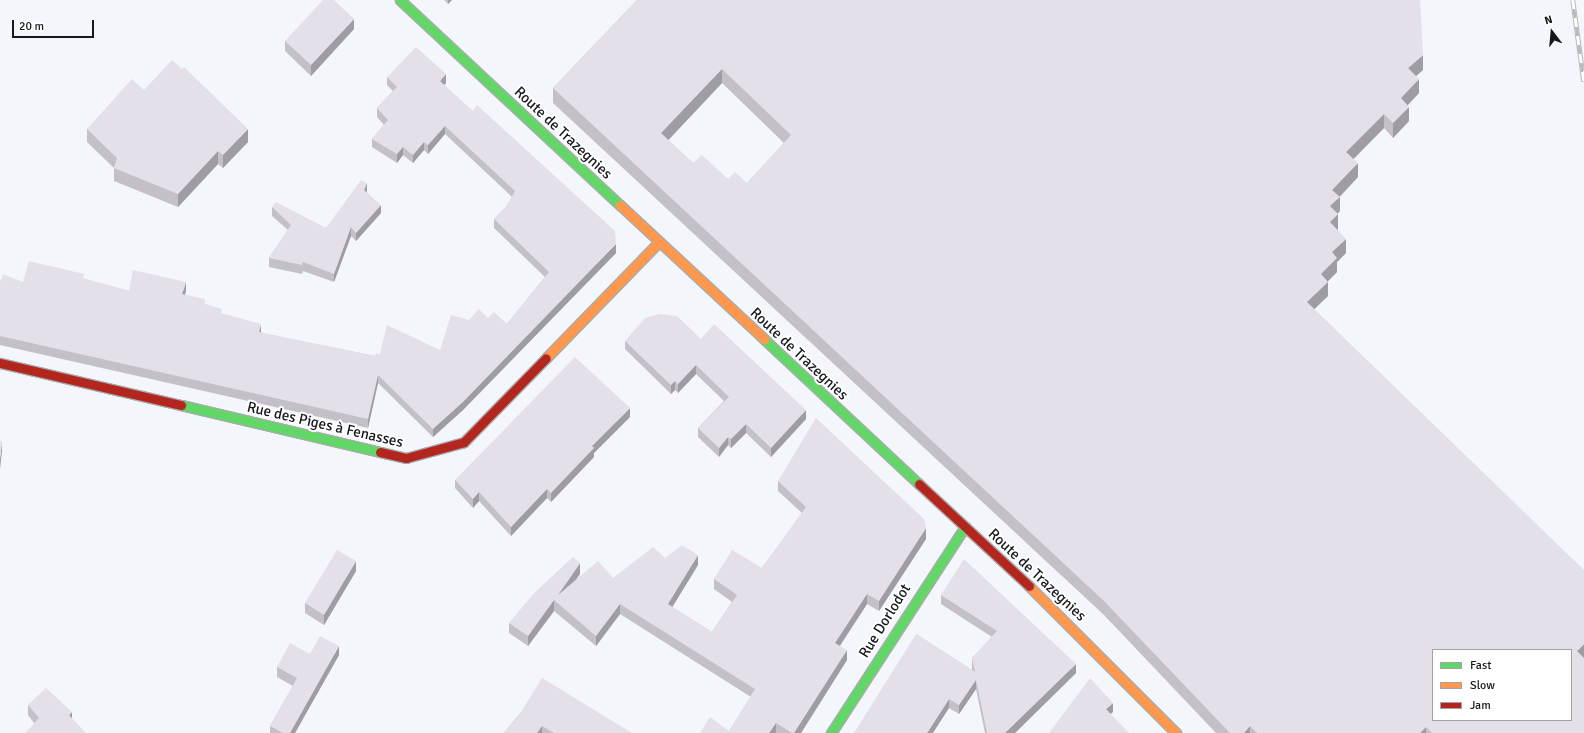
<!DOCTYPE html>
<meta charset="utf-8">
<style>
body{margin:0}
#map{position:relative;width:1584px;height:733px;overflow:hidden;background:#f3f6fa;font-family:Signika,sans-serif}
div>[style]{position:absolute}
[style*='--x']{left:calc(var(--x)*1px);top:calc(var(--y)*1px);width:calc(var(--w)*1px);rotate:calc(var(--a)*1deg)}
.roads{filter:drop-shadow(1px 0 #a9acaf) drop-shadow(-1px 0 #a9acaf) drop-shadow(0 1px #a9acaf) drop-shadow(0 -1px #a9acaf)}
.fast>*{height:9px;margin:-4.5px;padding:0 4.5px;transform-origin:4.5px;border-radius:4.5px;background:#63d668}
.slow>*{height:9px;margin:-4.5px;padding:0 4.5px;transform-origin:4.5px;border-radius:4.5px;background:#ff974d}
.jam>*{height:9px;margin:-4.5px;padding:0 4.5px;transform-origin:4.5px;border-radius:4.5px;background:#b3261e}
.rail>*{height:4.5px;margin-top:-2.25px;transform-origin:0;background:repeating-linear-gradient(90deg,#fff 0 9px,#b8b9b9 0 18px);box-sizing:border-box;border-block:1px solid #b8b9b9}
.wall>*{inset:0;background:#c5c0c8}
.shaded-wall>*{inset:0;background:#a09ca3}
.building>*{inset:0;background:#e5dfe9}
span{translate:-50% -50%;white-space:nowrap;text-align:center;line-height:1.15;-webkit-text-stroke:4px #fff;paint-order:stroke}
.street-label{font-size:15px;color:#16181c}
.legend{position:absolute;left:1432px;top:649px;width:140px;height:72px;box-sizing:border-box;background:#fff;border:1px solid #a2a3a4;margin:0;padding:5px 7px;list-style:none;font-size:12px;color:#16181c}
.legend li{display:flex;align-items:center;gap:8px;height:20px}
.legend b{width:20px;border:1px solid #a2a3a4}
.north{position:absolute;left:1532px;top:12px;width:40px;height:40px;-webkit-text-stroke:3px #fff;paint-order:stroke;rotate:344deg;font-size:11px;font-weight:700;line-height:16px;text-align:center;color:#16181c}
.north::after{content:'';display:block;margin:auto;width:14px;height:18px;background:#16181c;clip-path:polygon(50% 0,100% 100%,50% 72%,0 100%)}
.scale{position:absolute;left:12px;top:20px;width:82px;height:18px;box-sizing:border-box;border:2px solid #16181c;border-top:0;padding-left:5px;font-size:12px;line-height:14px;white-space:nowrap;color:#16181c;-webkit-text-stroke:3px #fff;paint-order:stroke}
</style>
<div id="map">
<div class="roads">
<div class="fast">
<div style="--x:400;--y:0;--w:301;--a:43"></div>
<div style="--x:764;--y:339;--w:212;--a:43.1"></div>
<div style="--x:181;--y:405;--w:204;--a:13.3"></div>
<div style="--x:831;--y:733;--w:246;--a:-57"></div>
</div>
<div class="slow">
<div style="--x:620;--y:205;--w:197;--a:42.9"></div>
<div style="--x:546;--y:358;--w:162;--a:-45.8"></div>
<div style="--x:1029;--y:586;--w:208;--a:45"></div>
</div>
<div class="jam">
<div style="--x:0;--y:363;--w:186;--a:13.1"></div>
<div style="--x:380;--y:452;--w:27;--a:13"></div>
<div style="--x:406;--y:458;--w:60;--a:-15.4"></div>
<div style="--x:464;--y:442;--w:117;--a:-45.7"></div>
<div style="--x:919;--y:484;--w:150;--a:42.8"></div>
</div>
</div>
<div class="rail">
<div style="--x:1573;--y:0;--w:82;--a:82.3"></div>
</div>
<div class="wall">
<div style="clip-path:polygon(444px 0,452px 0,448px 4px)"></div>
<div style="clip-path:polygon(evenodd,637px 0,1423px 70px,1416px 76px,1419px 93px,1408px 105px,1409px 121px,1393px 138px,1384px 128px,1354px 159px,1358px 177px,1340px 197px,1340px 211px,1337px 214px,1337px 229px,1346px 253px,1337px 262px,1337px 272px,1328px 281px,1328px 296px,1314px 309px,1584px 658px,1584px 733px,1216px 733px,1104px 615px,553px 103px,553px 88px,637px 0,722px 83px,784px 143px,747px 183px,728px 179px,693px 163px,668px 140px,722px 83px)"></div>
<div style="clip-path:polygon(354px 29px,311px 76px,285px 51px,285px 41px)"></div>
<div style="clip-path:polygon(387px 77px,446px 83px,444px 85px,616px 253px,463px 410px,433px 437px,378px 383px,368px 428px,0 345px,0 282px,23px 282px,84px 279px,129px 291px,186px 291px,185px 295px,205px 304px,222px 314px,261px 333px,375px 356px,380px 354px,440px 350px,469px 320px,488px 318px,507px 324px,545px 277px,494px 228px,494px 219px,506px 207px,512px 197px,445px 134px,428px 154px,424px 150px,413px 163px,403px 155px,397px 163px,372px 147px,372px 139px,384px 125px,377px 117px,377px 108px,393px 91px,387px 85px)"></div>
<div style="clip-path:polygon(144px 90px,248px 142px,223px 168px,218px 164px,178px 207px,114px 181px,114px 168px,87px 142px,87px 129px)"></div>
<div style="clip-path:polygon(367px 191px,367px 193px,381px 213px,356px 241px,351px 236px,334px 282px,303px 271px,302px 274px,269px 267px,269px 258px,288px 230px,272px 216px,272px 207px,326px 228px)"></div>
<div style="clip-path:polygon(701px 339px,806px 419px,771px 457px,746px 433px,731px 448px,728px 445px,719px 457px,698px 437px,698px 428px,724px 401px,696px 374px,678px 393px,675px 390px,671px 394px,625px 349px,625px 341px)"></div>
<div style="clip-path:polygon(630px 417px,594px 453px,594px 457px,551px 502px,547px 498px,511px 536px,479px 501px,473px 508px,455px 488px,455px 480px)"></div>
<div style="clip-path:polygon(778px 481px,926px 539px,879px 611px,867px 604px,840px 646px,847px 660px,801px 733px,700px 733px,729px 731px,751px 697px,620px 614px,596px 646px,554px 611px,528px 646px,509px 633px,509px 623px,580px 574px,576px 579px,613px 578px,665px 558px,698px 565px,672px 607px,712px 632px,732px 602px,714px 589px,714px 579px,762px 568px,802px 513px,778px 491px)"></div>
<div style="clip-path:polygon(356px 571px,324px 625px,305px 613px,305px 603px)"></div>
<div style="clip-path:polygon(941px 595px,1076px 673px,1015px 733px,985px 733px,976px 689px,959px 714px,949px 708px,916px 634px,972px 670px,972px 658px,992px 637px,941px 604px)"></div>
<div style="clip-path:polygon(310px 654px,339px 655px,295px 733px,270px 733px,270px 726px,293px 686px,277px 677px,277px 667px)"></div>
<div style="clip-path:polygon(28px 705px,72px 719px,34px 723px,28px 715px)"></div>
<div style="clip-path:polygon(521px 712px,632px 733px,504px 733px)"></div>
</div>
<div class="shaded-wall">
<div style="clip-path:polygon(448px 0,452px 0,448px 4px)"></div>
<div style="clip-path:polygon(354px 19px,354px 29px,311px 76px,311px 65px)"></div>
<div style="clip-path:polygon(1423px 55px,1423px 70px,1408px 83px,1408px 68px)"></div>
<div style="clip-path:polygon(722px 69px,722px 83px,661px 148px,661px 133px)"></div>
<div style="clip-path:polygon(446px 74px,446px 83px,440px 90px,440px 81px)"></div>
<div style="clip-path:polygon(1419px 79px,1419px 93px,1401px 112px,1401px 98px)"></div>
<div style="clip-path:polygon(1409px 107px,1409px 121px,1393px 138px,1393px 123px)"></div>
<div style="clip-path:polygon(1384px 114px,1384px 128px,1346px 166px,1346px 152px)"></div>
<div style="clip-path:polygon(445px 126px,445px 134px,428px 154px,428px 145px)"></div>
<div style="clip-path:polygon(248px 129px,248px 142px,223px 168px,223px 155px)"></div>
<div style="clip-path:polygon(424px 142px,424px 150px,413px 163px,413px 155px)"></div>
<div style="clip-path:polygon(403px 147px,403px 155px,397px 163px,397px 154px)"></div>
<div style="clip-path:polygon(218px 151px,218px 164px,178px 207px,178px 194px)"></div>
<div style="clip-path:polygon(1358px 163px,1358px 177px,1337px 199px,1340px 197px,1340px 211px,1330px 221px,1330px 206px,1332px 190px)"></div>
<div style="clip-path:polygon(367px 183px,367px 191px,364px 199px,364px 190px)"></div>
<div style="clip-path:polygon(381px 205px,381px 213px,356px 241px,356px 233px)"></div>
<div style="clip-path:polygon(1338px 214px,1338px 229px,1330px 237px,1330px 222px)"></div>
<div style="clip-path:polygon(351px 227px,351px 236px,334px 282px,334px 274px)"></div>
<div style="clip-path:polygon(1346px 239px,1346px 253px,1337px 262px,1337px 272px,1325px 284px,1328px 282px,1328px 296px,1307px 316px,1307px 302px,1332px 252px)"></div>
<div style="clip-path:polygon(616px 244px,616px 253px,463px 410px,433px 437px,433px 429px)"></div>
<div style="clip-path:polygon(186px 282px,186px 291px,182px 303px,182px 294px)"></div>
<div style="clip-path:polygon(261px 324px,261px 333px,259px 332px)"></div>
<div style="clip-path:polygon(696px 365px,696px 374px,678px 393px,678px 384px)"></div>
<div style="clip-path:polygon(378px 375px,378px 383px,368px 428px,368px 419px)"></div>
<div style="clip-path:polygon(675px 381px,675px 390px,671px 394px,671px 385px)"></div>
<div style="clip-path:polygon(630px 408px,630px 417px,594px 453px,594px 457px,551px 502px,551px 493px,592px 446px)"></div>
<div style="clip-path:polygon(806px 410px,806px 419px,771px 457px,771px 448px)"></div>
<div style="clip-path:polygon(746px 424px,746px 433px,731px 448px,731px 439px)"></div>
<div style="clip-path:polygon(728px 437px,728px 445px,719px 457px,719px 448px)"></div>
<div style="clip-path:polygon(2px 441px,2px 451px,0 469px,0 459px)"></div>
<div style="clip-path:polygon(547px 489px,547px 498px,511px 536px,511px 527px)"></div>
<div style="clip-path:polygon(479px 492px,479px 501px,473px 508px,473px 499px)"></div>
<div style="clip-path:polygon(926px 528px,926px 539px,879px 611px,879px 601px)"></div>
<div style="clip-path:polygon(698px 555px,698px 565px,668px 614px,668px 604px)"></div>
<div style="clip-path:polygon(356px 561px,356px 571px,324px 625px,324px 615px)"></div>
<div style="clip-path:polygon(580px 563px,580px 574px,558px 605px,558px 595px)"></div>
<div style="clip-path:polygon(867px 594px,867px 604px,835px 653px,835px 643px)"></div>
<div style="clip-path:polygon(554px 600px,554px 611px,528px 646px,528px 636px)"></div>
<div style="clip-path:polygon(620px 604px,620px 614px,596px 646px,596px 636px)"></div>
<div style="clip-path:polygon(1584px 644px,1584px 658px,1577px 666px,1577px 651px)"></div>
<div style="clip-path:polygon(339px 646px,339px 655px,295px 733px,290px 733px)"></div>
<div style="clip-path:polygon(847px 650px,847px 660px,801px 733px,794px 733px)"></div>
<div style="clip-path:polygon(1076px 664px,1076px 673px,1015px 733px,1005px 733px)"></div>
<div style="clip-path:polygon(976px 680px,976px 689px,959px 714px,959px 705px)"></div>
<div style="clip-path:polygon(949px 699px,949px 708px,933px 733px,927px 733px)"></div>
<div style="clip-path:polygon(1113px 703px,1113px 712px,1106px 718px,1106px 709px)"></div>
<div style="clip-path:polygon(72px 712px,72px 722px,69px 715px)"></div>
<div style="clip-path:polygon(776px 723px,776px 733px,769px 733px)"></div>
<div style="clip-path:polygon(542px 726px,542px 733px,537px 733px)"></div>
<div style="clip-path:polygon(1250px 726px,1250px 733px,1244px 733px)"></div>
<div style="clip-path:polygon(1426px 727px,1426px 733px,1420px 733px)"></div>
</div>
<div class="building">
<div style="clip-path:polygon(323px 0,334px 0,354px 19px,311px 65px,285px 41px)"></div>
<div style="clip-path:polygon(evenodd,637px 0,1420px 0,1423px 55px,1408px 68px,1419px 79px,1401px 98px,1409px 107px,1393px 123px,1384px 114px,1346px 152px,1358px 163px,1332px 190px,1340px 197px,1330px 206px,1338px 214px,1330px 222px,1346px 239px,1332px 252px,1337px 258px,1321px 274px,1328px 282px,1307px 302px,1584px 570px,1584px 644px,1577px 651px,1584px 658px,1584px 733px,1432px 733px,1426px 727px,1420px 733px,1257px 733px,1250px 726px,1244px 733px,1230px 733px,1104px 601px,553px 88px,637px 0,722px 69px,791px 135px,747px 183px,735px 172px,728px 179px,702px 155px,693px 163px,661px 133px,722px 69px,637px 0,1433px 650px,1571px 650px,1571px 720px,1433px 720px,1433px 650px)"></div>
<div style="clip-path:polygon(416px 47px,446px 74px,440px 81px,473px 111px,477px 105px,615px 231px,616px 244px,463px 402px,433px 429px,378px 375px,368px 419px,0 336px,0 282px,3px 274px,23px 282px,29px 261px,84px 274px,83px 278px,129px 291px,133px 270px,186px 282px,182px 294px,205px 299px,205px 304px,222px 309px,221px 313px,261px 324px,259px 332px,375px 356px,376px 353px,380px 354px,387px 325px,440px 350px,451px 315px,469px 320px,479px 309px,488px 318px,494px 312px,507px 324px,549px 272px,494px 219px,506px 207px,515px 191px,445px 126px,428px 145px,424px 142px,413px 155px,403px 147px,397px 154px,372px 139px,388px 120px,377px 108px,397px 87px,387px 77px)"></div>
<div style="clip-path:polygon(172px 60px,182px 69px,184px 67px,248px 129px,223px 155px,218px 151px,178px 194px,114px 168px,117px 158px,87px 129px,132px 79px,144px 90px)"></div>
<div style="clip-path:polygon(361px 180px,367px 183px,364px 190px,381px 205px,356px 233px,351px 227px,334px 274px,303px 262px,302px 265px,269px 258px,291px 225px,272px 207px,276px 202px,326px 228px)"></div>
<div style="clip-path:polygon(659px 314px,677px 316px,701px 339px,714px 324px,806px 410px,771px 448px,746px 424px,731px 439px,728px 437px,719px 448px,698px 428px,729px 397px,696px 365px,678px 384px,675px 381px,671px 385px,625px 341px,645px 318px)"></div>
<div style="clip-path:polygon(575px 357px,630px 408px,592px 446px,594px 448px,551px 493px,547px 489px,511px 527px,479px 492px,473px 499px,455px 480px)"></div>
<div style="clip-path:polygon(816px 418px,924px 519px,926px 528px,879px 601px,867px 594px,835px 643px,847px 650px,794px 733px,792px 733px,776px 723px,769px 733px,700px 733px,710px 717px,729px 731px,755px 689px,620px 604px,596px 636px,554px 600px,528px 636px,509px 623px,534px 593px,573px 557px,580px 563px,558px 595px,598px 561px,613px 578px,653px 547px,665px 558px,682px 545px,698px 555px,668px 604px,712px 632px,737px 595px,714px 579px,732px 550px,762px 568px,806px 507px,778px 481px)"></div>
<div style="clip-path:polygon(0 441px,2px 441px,0 459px)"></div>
<div style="clip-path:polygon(337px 550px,356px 561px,324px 615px,305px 603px)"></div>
<div style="clip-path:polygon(964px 559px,1076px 664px,1005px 733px,987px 733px,976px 680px,959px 705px,949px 699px,927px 733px,854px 733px,916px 634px,975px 672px,972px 658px,997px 631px,941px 595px)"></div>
<div style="clip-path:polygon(320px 636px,339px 646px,290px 733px,283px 733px,270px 726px,297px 678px,277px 667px,290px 643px,310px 654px)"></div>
<div style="clip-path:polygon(542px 678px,632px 733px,554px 733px,542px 726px,537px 733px,504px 733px,521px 712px)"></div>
<div style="clip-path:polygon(1090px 678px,1113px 703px,1106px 709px,1129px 733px,1049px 733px)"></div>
<div style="clip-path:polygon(46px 688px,72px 712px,69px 715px,86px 733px,25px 733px,39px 718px,28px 705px)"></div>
</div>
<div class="street-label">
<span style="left:563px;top:133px;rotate:43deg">Route de Trazegnies</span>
<span style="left:799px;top:354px;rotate:43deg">Route de Trazegnies</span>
<span style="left:325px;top:425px;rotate:13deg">Rue des Piges à Fenasses</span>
<span style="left:1037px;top:575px;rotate:43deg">Route de Trazegnies</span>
<span style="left:885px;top:621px;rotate:-58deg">Rue Dorlodot</span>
</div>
<ul class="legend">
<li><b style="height:5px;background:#63d668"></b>Fast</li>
<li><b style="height:5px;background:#ff974d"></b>Slow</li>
<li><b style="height:5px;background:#b3261e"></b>Jam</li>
</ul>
<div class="north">N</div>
<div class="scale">20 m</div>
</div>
